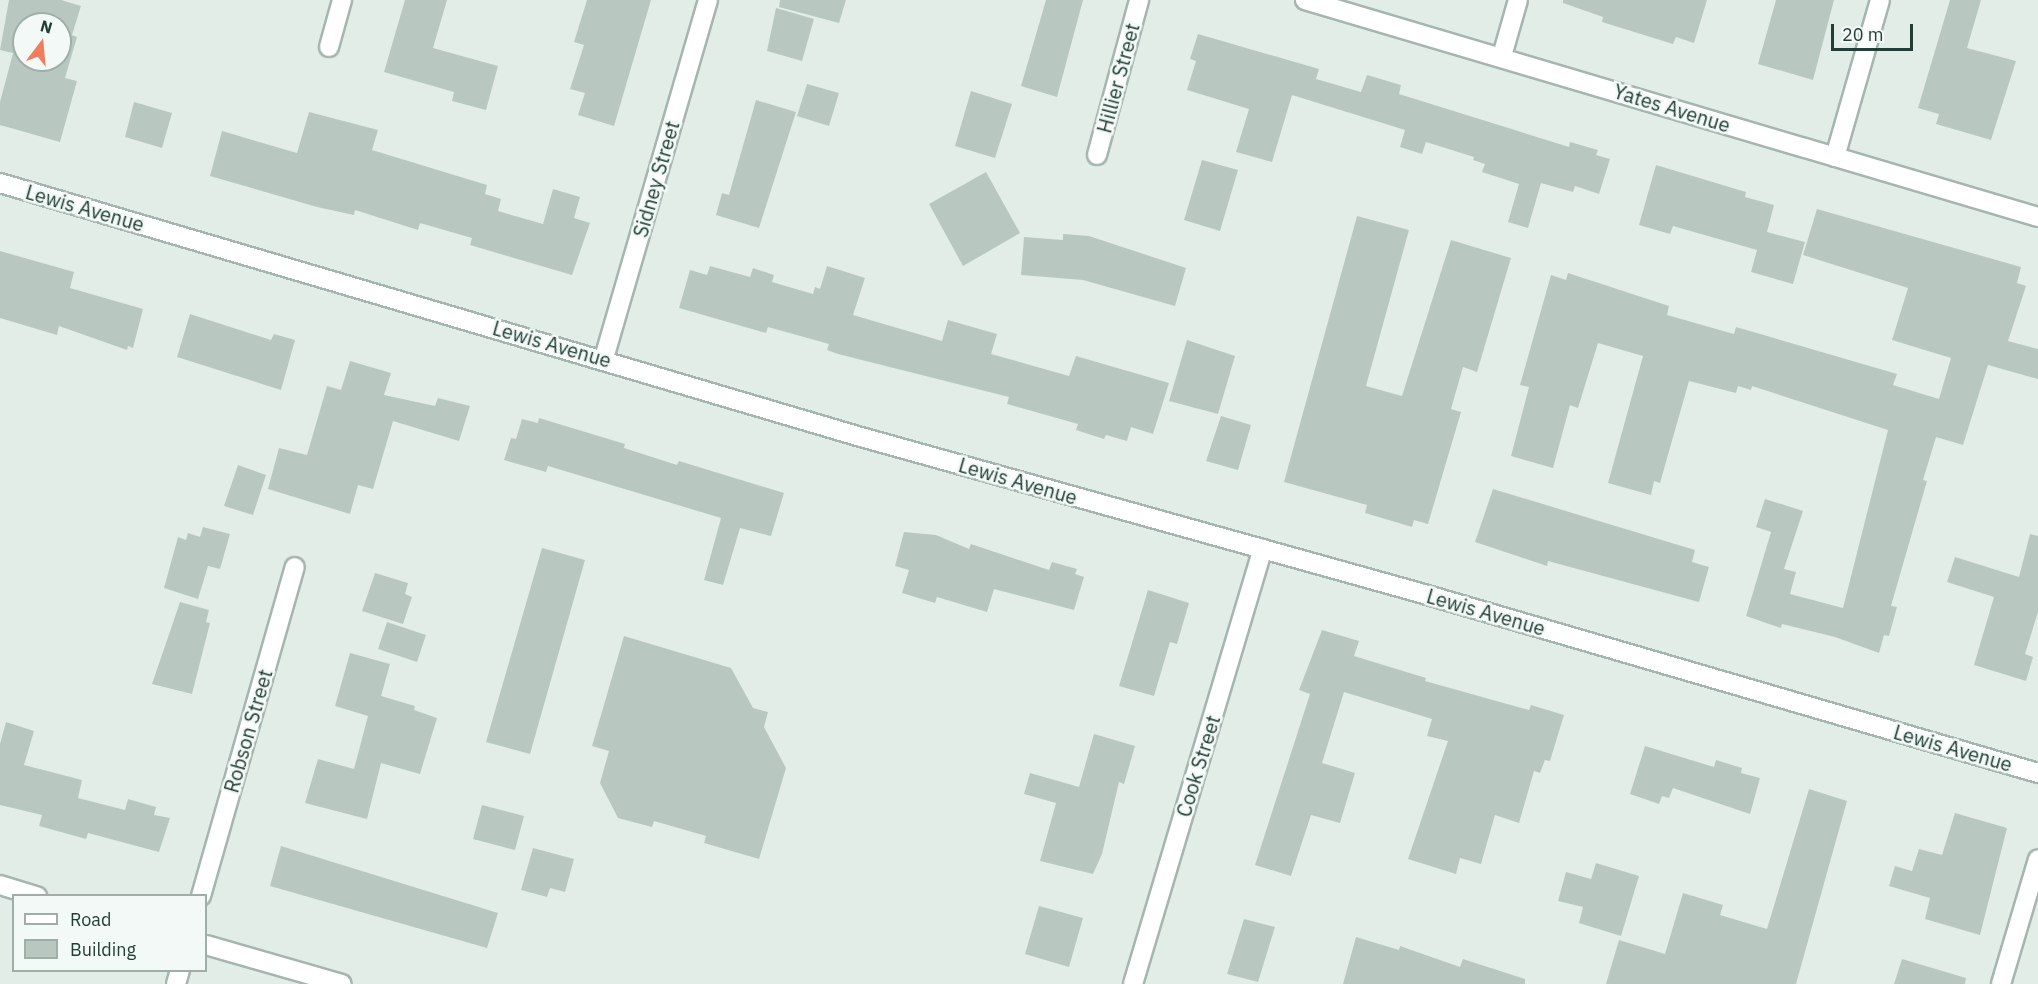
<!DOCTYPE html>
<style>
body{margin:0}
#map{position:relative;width:2038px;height:984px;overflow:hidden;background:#e3ede8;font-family:"IBM Plex Sans",sans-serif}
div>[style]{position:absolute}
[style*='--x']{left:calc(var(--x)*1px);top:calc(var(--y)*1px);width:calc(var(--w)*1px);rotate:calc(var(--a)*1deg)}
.building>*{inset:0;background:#b8c8c1}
.roads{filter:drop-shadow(2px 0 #a5b5af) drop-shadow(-2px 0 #a5b5af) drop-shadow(0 2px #a5b5af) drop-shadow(0 -2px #a5b5af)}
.street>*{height:18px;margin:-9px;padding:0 9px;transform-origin:9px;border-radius:9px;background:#fff}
.secondary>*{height:18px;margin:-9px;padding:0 9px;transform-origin:9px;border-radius:9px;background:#fff}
span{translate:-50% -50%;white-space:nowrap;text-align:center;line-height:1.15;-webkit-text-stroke:5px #f3f9f6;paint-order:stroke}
.street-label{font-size:20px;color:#223e36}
.legend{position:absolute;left:12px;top:894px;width:195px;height:78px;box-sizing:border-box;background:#f3f9f6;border:2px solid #9faea9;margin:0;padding:8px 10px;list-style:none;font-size:18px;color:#223e36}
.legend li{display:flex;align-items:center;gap:12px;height:30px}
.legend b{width:30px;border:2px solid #9faea9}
.north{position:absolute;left:12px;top:12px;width:60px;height:60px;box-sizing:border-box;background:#f3f9f6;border:2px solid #9faea9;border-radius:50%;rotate:16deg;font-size:16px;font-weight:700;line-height:24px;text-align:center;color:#223e36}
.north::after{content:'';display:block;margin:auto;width:21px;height:27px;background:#f27d5c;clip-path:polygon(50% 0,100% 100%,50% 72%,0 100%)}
.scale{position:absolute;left:1831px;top:24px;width:82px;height:27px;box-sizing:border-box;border:3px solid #223e36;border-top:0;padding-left:8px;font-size:18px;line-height:21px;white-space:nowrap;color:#223e36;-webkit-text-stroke:4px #f3f9f6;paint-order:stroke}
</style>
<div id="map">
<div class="building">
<div style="clip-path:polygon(evenodd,9px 0,61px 0,81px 6px,72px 35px,77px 37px,65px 78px,77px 81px,60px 142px,0 125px,0 102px,13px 53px,0 50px,9px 0,24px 24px,60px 24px,60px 60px,24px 60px,24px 24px)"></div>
<div style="clip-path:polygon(405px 0,447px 0,433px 48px,498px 66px,486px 110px,452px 101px,454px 92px,384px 72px)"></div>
<div style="clip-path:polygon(587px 0,651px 0,614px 126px,578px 115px,585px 93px,570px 89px,584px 45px,574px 42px)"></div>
<div style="clip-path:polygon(780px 0,846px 0,839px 23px,779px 7px)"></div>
<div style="clip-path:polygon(1046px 0,1083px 0,1057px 97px,1021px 86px)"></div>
<div style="clip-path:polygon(1563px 0,1707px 0,1694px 43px,1676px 37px,1673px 44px,1602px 22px,1603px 17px,1563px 3px)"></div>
<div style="clip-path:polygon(1776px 0,1834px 0,1813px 80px,1758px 64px)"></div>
<div style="clip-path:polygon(1950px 0,1981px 0,1967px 48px,2016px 61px,1991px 140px,1936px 124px,1939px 114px,1918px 108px)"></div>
<div style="clip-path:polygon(776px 8px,814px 19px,802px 61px,767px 51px)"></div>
<div style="clip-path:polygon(1198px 34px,1319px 69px,1316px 79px,1361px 92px,1367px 75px,1401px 85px,1399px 94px,1569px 147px,1570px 142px,1598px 150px,1596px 155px,1610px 159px,1599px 194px,1575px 186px,1573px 192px,1541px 183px,1528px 228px,1508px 222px,1519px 184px,1482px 172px,1485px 164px,1473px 160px,1474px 157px,1426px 142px,1422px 154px,1400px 147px,1405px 130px,1292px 95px,1272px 162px,1236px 152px,1249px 109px,1187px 90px,1196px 61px,1190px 59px)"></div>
<div style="clip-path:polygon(807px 84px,839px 93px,829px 126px,797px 116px)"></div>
<div style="clip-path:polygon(971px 91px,1012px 104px,995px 158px,955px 146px)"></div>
<div style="clip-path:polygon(756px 100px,796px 112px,759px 228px,716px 215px,722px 193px,729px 195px)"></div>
<div style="clip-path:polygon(134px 102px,172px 113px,162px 148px,125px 137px)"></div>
<div style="clip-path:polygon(309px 112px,378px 130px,372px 150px,487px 185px,485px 194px,501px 199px,498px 211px,543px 224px,553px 189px,580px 197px,574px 218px,590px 223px,572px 275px,470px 245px,472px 238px,420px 223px,418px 230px,355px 210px,354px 215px,317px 207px,210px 176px,222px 131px,297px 153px)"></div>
<div style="clip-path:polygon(1202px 160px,1238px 170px,1220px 231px,1184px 220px)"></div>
<div style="clip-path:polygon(1656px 165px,1746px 192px,1745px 197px,1774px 205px,1767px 232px,1805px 242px,1793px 284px,1751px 272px,1757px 250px,1673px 226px,1670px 234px,1639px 225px)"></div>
<div style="clip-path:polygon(986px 172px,1020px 233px,963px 266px,929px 204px)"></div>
<div style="clip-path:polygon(1817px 209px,2021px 267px,2017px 283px,2026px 286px,2008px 341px,2038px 349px,2038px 379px,1988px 365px,1963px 445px,1936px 437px,1923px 480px,1927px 481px,1891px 606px,1897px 607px,1889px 636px,1884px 635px,1879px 653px,1835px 637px,1782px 624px,1781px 628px,1746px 616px,1771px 532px,1756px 527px,1765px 499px,1803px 511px,1784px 569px,1796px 572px,1790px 594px,1843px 608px,1888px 430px,1752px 386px,1751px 390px,1738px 386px,1736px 393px,1689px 381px,1660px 483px,1654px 481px,1651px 495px,1608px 483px,1643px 356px,1598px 343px,1578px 408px,1570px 405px,1553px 468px,1511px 456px,1529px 387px,1520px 385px,1551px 275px,1566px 280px,1568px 273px,1669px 306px,1667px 315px,1734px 334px,1736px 327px,1897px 374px,1893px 385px,1939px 399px,1951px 358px,1892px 340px,1908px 288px,1803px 255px)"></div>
<div style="clip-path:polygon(1357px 216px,1409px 230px,1366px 386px,1402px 396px,1451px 240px,1511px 258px,1477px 372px,1463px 367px,1451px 409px,1461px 412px,1428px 524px,1414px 520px,1412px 527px,1365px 513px,1367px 505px,1284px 482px)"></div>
<div style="clip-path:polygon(1063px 234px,1089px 236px,1186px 268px,1175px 306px,1083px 280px,1021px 275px,1024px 237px,1063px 240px)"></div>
<div style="clip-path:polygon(0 251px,74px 272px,70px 288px,143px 309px,133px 348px,128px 346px,127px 350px,59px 326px,57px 335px,0 318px)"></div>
<div style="clip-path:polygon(710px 266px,750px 277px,753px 268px,774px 275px,772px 282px,813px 294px,815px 287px,820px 289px,827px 266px,865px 278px,853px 315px,942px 341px,948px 320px,997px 334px,991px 354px,1069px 376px,1076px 356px,1169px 383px,1153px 434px,1131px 427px,1127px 441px,1106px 435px,1104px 439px,1076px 430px,1078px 424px,1007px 404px,1009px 397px,838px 354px,827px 350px,829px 344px,768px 327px,766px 333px,679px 308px,690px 270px,707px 275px)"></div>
<div style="clip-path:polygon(190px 314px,271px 340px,274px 334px,295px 340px,281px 390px,177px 357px)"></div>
<div style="clip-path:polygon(1187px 340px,1235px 356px,1218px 414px,1169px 401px)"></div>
<div style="clip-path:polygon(350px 361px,391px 373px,384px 395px,435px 406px,438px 398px,470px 406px,459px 441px,393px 421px,373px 489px,358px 485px,350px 514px,268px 489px,279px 448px,307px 455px,327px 386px,341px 390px)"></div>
<div style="clip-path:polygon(1221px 416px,1251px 425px,1238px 470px,1206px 461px)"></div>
<div style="clip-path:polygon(539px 418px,625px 444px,624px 448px,677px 465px,679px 461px,784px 493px,771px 536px,740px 528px,723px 585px,704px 580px,721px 518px,548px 466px,546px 472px,504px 460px,511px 438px,516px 439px,522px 419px,538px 423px)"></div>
<div style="clip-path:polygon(238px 465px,266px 475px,253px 515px,224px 506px)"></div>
<div style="clip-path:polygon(1493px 489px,1695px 550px,1692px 562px,1709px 567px,1699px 602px,1548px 561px,1547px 566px,1475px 542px)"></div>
<div style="clip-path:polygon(203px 527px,230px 534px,220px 569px,208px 566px,198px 599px,164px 588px,178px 537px,186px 540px,188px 533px,200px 537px)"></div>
<div style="clip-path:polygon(904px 532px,936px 535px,969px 549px,971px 544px,1049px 570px,1052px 562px,1077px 569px,1075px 574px,1084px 577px,1074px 610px,994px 589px,987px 612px,937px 597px,935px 603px,902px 593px,909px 570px,895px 566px)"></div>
<div style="clip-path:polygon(2030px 534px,2038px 536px,2038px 612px,2025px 654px,2033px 657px,2026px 681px,1974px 665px,1994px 597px,1947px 582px,1955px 557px,2019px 577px)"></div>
<div style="clip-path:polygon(542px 548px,585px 560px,530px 754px,486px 742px)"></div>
<div style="clip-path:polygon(375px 573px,408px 583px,405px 594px,412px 597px,403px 624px,362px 611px)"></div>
<div style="clip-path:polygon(1148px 590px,1189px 603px,1177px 644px,1170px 642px,1154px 696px,1119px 686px)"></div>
<div style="clip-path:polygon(180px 602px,209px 610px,206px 622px,210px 623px,192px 694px,152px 684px)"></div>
<div style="clip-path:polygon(387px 622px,426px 635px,417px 662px,378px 649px)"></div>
<div style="clip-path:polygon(1322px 630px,1359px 641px,1354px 656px,1426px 678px,1425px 681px,1529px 710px,1531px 705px,1564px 715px,1550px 761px,1545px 760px,1540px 773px,1534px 771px,1519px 823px,1495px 815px,1481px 864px,1460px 858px,1456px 874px,1408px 859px,1448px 741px,1427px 736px,1432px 719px,1344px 692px,1322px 763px,1355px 773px,1340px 823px,1311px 815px,1291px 876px,1255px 865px,1310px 694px,1299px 690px)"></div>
<div style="clip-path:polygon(624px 636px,731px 668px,753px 708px,768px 712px,764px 727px,786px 768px,759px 859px,704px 843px,706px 836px,654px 821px,652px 827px,618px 818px,600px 783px,609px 751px,592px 746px)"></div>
<div style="clip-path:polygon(350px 653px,390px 664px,381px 696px,415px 706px,414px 710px,437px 718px,420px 774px,381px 763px,367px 819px,305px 803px,318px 759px,354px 769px,368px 716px,335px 706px)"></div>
<div style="clip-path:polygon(6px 722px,34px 731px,24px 765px,82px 780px,78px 798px,125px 810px,128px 799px,156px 807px,154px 815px,170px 818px,159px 852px,88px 833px,86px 839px,39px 826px,42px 815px,0 805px,0 744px)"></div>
<div style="clip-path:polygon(1094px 734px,1135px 746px,1124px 784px,1119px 782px,1102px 854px,1093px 874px,1040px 861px,1056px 803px,1024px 794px,1030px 773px,1079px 787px)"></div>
<div style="clip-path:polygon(1645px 746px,1714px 767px,1716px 760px,1742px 768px,1741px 773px,1760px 778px,1750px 814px,1673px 788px,1669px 798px,1662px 796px,1659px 804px,1630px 794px)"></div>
<div style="clip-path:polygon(1809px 789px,1847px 801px,1796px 984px,1606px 984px,1619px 940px,1665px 954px,1683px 893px,1723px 905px,1720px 915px,1767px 929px)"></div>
<div style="clip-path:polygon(482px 805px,524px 816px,515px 850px,473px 839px)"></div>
<div style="clip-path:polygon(1955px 813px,2007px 828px,1980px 935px,1925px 919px,1930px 898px,1889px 886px,1895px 866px,1912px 871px,1919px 849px,1942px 855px)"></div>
<div style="clip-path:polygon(281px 846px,498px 913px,487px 948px,270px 886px)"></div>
<div style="clip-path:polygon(533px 848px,574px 859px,565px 892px,550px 888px,547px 897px,521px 890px)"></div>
<div style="clip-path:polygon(1596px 863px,1639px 876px,1621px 936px,1579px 923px,1583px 907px,1558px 901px,1566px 872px,1591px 879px)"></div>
<div style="clip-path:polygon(1039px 906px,1083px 918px,1069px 967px,1025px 954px)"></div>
<div style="clip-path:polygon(1244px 919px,1275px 927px,1258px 982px,1227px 974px)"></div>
<div style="clip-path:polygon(1356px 937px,1399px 950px,1400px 946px,1460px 967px,1463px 959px,1525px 979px,1525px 984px,1343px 984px)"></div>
<div style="clip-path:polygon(1902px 959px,1966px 978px,1965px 984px,1894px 984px)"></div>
</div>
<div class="roads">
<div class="street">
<div style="--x:1305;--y:0;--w:764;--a:16.49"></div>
<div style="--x:329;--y:47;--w:49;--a:-74.5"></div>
<div style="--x:1502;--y:56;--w:58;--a:-74.1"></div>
<div style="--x:1097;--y:155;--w:161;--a:-74.8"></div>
<div style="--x:1835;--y:157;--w:163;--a:-74"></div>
<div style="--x:0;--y:183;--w:898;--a:16.44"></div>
<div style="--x:861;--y:437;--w:577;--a:15.58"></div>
<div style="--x:1417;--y:592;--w:647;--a:16.25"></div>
<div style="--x:604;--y:358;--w:373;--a:-73.8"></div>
<div style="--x:0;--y:885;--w:39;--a:17"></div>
<div style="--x:201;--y:896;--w:342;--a:-74.1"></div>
<div style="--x:206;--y:945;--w:141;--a:16"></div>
<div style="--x:176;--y:984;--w:15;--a:-74"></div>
<div style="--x:1133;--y:984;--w:454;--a:-73.4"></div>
</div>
<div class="secondary">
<div style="--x:2001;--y:984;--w:130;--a:-73.5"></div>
</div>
</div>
<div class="street-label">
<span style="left:1118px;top:78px;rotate:-75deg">Hillier Street</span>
<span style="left:1672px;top:108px;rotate:17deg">Yates Avenue</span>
<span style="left:656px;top:179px;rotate:-74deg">Sidney Street</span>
<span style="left:85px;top:208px;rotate:16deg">Lewis Avenue</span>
<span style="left:552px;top:344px;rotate:16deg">Lewis Avenue</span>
<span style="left:1018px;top:481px;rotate:16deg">Lewis Avenue</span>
<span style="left:1486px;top:612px;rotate:16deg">Lewis Avenue</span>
<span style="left:248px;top:731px;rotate:-74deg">Robson Street</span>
<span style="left:1953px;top:748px;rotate:16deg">Lewis Avenue</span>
<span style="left:1198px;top:766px;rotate:-73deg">Cook Street</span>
</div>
<ul class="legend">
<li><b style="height:8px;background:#fff"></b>Road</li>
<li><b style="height:16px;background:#b8c8c1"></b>Building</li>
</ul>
<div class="north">N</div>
<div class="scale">20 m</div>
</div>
